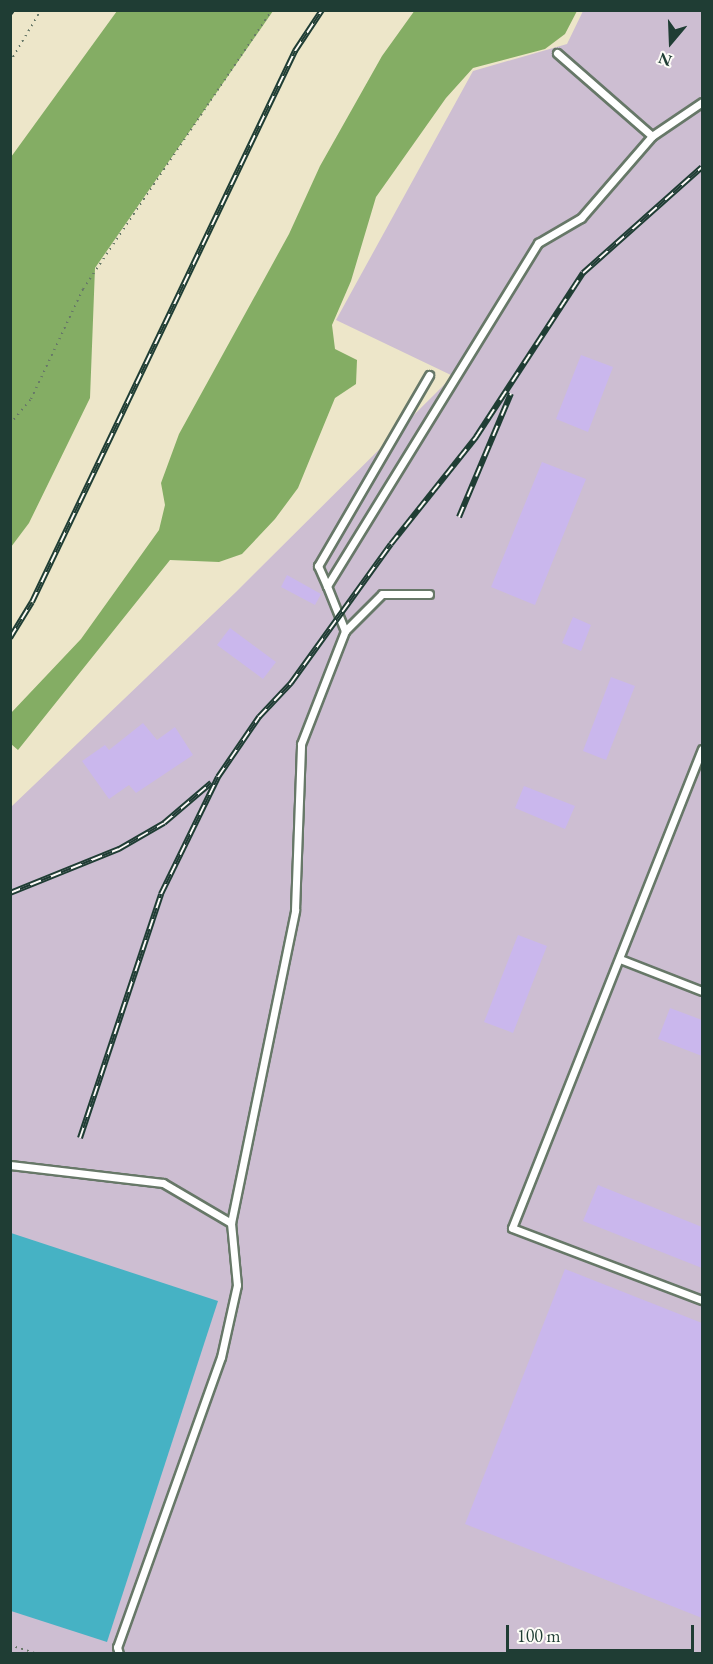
<!DOCTYPE html>
<style>
body{margin:0}
#map{position:relative;width:713px;height:1664px;overflow:hidden;background:#ede6c9;font-family:"EB Garamond",serif}
div>[style]{position:absolute}
[style*='--x']{left:calc(var(--x)*1px);top:calc(var(--y)*1px);width:calc(var(--w)*1px);rotate:calc(var(--a)*1deg)}
.industrial>*{inset:0;background:#cdbed2}
.forest>*{inset:0;background:#84ad64}
.water>*{inset:0;background:#46b2c4}
.building>*{inset:0;background:#cab7ed}
.path>*{height:2px;margin-top:-1px;transform-origin:0;background:repeating-linear-gradient(90deg,#677868 0 1.5px,transparent 0 6px)}
.roads{filter:drop-shadow(2px 0 #677868) drop-shadow(-2px 0 #677868) drop-shadow(0 2px #677868) drop-shadow(0 -2px #677868)}
.lane>*{height:7px;margin:-3.5px;padding:0 3.5px;transform-origin:3.5px;border-radius:3.5px;background:#fff}
.rail>*{height:6px;margin-top:-3px;transform-origin:0;background:repeating-linear-gradient(90deg,#fdfcf7 0 11px,#1f3d34 0 22px);box-sizing:border-box;border-block:2px solid #1f3d34}
span{translate:-50% -50%;white-space:nowrap;text-align:center;line-height:1.15;-webkit-text-stroke:5px #fdfcf7;paint-order:stroke}
.frame{position:absolute;inset:0;border:12px solid #1f3d34;pointer-events:none}
.north{position:absolute;left:641px;top:12px;width:60px;height:60px;-webkit-text-stroke:4px #fdfcf7;paint-order:stroke;rotate:199deg;font-size:16px;font-weight:700;line-height:24px;text-align:center;color:#1f3d34}
.north::after{content:'';display:block;margin:auto;width:21px;height:27px;background:#1f3d34;clip-path:polygon(50% 0,100% 100%,50% 72%,0 100%)}
.scale{position:absolute;left:506px;top:1625px;width:188px;height:27px;box-sizing:border-box;border:3px solid #1f3d34;border-top:0;padding-left:8px;font-size:18px;line-height:21px;white-space:nowrap;color:#1f3d34;-webkit-text-stroke:4px #fdfcf7;paint-order:stroke}
</style>
<div id="map">
<div class="industrial">
<div style="clip-path:polygon(583px 11px,702px 11px,702px 1653px,11px 1654px,11px 807px,236px 592px,453px 376px,336px 320px,473px 71px,567px 44px)"></div>
</div>
<div class="forest">
<div style="clip-path:polygon(415px 10px,577px 11px,565px 34px,545px 49px,473px 68px,446px 98px,376px 197px,351px 281px,332px 325px,335px 349px,357px 360px,356px 384px,335px 398px,298px 488px,275px 519px,242px 554px,219px 562px,170px 560px,18px 750px,11px 744px,11px 713px,81px 639px,159px 530px,165px 505px,161px 483px,179px 434px,289px 234px,320px 166px,382px 56px)"></div>
<div style="clip-path:polygon(117px 11px,273px 11px,95px 268px,90px 398px,29px 523px,11px 547px,11px 157px)"></div>
</div>
<div class="water">
<div style="clip-path:polygon(11px 1233px,218px 1301px,107px 1642px,11px 1611px)"></div>
</div>
<div class="building">
<div style="clip-path:polygon(581px 355px,613px 367px,588px 432px,556px 419px)"></div>
<div style="clip-path:polygon(542px 462px,586px 479px,535px 605px,491px 587px)"></div>
<div style="clip-path:polygon(287px 575px,321px 594px,315px 605px,281px 587px)"></div>
<div style="clip-path:polygon(573px 617px,591px 625px,581px 651px,562px 643px)"></div>
<div style="clip-path:polygon(230px 628px,276px 662px,263px 679px,217px 645px)"></div>
<div style="clip-path:polygon(611px 677px,635px 686px,606px 760px,583px 751px)"></div>
<div style="clip-path:polygon(143px 723px,157px 740px,175px 727px,193px 755px,136px 793px,129px 785px,109px 799px,82px 761px,105px 745px,109px 750px)"></div>
<div style="clip-path:polygon(524px 786px,575px 806px,565px 829px,515px 808px)"></div>
<div style="clip-path:polygon(518px 935px,547px 946px,513px 1033px,484px 1022px)"></div>
<div style="clip-path:polygon(670px 1008px,702px 1020px,702px 1056px,658px 1039px)"></div>
<div style="clip-path:polygon(598px 1185px,702px 1227px,702px 1268px,583px 1221px)"></div>
<div style="clip-path:polygon(565px 1269px,702px 1323px,702px 1618px,465px 1524px)"></div>
</div>
<div class="path">
<div style="--x:10;--y:62;--w:61;--a:-59.2"></div>
<div style="--x:10;--y:424;--w:33;--a:-50"></div>
<div style="--x:31;--y:399;--w:122;--a:-64.7"></div>
<div style="--x:83;--y:289;--w:337;--a:-55.9"></div>
<div style="--x:10;--y:1645;--w:28;--a:18"></div>
</div>
<div class="roads">
<div class="lane">
<div style="--x:557;--y:53;--w:126;--a:41.1"></div>
<div style="--x:652;--y:136;--w:60;--a:-34.2"></div>
<div style="--x:327;--y:586;--w:22;--a:-114"></div>
<div style="--x:318;--y:566;--w:221;--a:-59.8"></div>
<div style="--x:345;--y:631;--w:48;--a:-111.8"></div>
<div style="--x:327;--y:586;--w:403;--a:-58.4"></div>
<div style="--x:538;--y:243;--w:50;--a:-30.2"></div>
<div style="--x:581;--y:218;--w:108;--a:-49.1"></div>
<div style="--x:702;--y:749;--w:515;--a:111.64"></div>
<div style="--x:512;--y:1228;--w:203;--a:20.8"></div>
<div style="--x:620;--y:959;--w:88;--a:21.3"></div>
<div style="--x:10;--y:1165;--w:154;--a:6.7"></div>
<div style="--x:163;--y:1183;--w:79;--a:30.5"></div>
<div style="--x:231;--y:1223;--w:62;--a:84.5"></div>
<div style="--x:237;--y:1285;--w:74;--a:102.5"></div>
<div style="--x:221;--y:1357;--w:308;--a:109.7"></div>
<div style="--x:117;--y:1647;--w:7;--a:74"></div>
<div style="--x:231;--y:1223;--w:319;--a:-78.4"></div>
<div style="--x:295;--y:910;--w:166;--a:-87.9"></div>
<div style="--x:301;--y:744;--w:121;--a:-68.7"></div>
<div style="--x:345;--y:631;--w:52;--a:-45"></div>
<div style="--x:382;--y:594;--w:47;--a:0"></div>
</div>
</div>
<div class="rail">
<div style="--x:10;--y:13;--w:4;--a:-56"></div>
<div style="--x:459;--y:517;--w:134;--a:-67.2"></div>
<div style="--x:10;--y:638;--w:42;--a:-58.6"></div>
<div style="--x:32;--y:602;--w:611;--a:-64.48"></div>
<div style="--x:295;--y:51;--w:49;--a:-56.6"></div>
<div style="--x:10;--y:893;--w:118;--a:-22"></div>
<div style="--x:119;--y:849;--w:52;--a:-30"></div>
<div style="--x:164;--y:823;--w:62;--a:-40.4"></div>
<div style="--x:80;--y:1138;--w:257;--a:-71.6"></div>
<div style="--x:161;--y:894;--w:130;--a:-64"></div>
<div style="--x:218;--y:777;--w:73;--a:-55.7"></div>
<div style="--x:259;--y:717;--w:47;--a:-46.7"></div>
<div style="--x:291;--y:683;--w:171;--a:-54.3"></div>
<div style="--x:391;--y:544;--w:137;--a:-51.5"></div>
<div style="--x:476;--y:437;--w:196;--a:-56.9"></div>
<div style="--x:583;--y:273;--w:159;--a:-41.7"></div>
</div>
<div class="frame"></div>
<div class="north">N</div>
<div class="scale">100 m</div>
</div>
